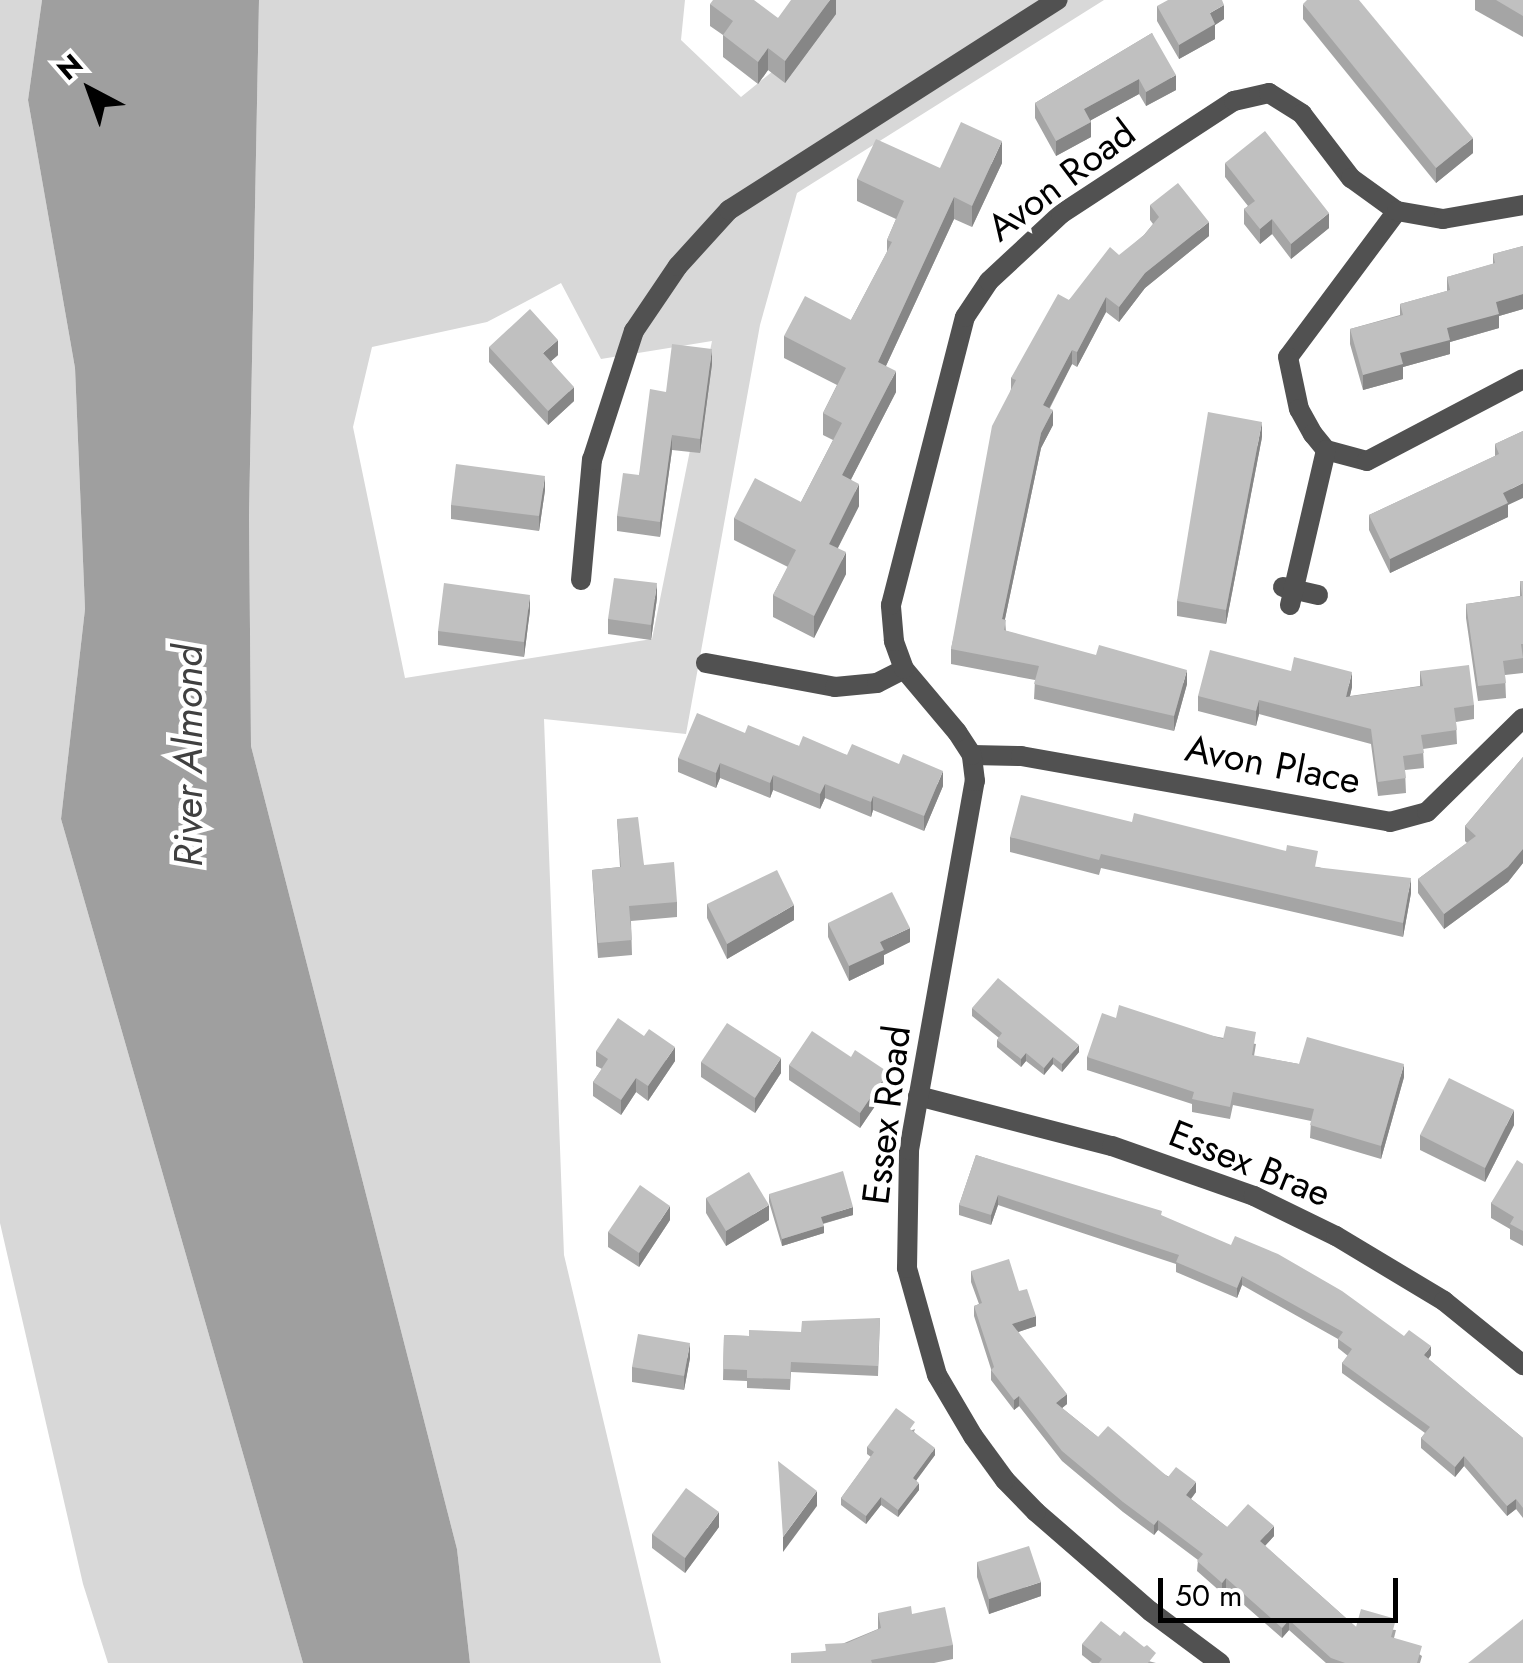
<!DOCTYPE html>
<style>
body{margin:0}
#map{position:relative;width:1523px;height:1663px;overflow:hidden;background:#fff;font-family:Jost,sans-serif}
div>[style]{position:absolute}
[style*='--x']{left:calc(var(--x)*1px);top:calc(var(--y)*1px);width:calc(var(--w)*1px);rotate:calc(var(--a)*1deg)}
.green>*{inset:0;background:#d8d8d8}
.water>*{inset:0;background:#9f9f9f}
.minor>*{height:20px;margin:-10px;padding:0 10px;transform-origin:10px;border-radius:10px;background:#515151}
.wall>*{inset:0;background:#a5a5a5}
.shaded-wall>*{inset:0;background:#868686}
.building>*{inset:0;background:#c0c0c0}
span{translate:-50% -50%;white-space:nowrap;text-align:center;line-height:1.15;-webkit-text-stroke:9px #fff;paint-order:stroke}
.street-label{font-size:38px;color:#000}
.water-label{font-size:40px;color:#404040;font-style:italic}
.north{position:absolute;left:40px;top:40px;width:100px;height:100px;-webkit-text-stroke:8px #fff;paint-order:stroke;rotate:319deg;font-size:28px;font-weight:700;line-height:40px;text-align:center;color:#000}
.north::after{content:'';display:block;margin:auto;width:35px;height:45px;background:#000;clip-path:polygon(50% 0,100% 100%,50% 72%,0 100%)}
.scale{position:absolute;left:1158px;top:1578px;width:240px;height:45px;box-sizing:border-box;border:5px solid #000;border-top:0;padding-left:12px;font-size:30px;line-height:35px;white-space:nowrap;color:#000;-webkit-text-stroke:8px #fff;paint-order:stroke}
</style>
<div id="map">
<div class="green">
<div style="clip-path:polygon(0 0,42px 0,28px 100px,75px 368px,85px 609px,61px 819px,303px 1663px,108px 1663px,83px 1584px,0 1223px)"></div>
<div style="clip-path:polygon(evenodd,259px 0,685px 0,681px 40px,741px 97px,822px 31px,802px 0,1104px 0,797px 193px,760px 325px,686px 734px,544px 719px,564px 1255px,661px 1663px,470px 1663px,457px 1549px,251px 746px,249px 516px,259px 0,561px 283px,601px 359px,712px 341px,652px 639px,405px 678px,353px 427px,372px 347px,487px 322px,561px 283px)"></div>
</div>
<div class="water">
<div style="clip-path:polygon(42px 0,259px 0,249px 516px,251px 746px,457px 1549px,470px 1663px,303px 1663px,61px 819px,85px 609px,75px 368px,28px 100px)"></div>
</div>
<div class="minor">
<div style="--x:1397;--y:211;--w:182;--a:126.7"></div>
<div style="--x:1288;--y:357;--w:53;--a:78.1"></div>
<div style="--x:1299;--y:409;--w:29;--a:61"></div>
<div style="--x:1313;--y:434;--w:21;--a:51"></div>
<div style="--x:1326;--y:450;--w:42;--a:15"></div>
<div style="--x:1367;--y:461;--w:176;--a:-27.7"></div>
<div style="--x:581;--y:580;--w:121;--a:-84.8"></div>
<div style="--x:592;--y:460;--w:136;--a:-72"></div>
<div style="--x:634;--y:331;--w:78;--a:-55.9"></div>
<div style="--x:678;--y:266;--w:76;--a:-47.7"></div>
<div style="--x:729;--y:210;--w:390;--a:-32.6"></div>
<div style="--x:1283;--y:587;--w:36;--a:13"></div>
<div style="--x:1290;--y:605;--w:159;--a:-76.9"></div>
<div style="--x:706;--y:663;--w:131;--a:10.5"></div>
<div style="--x:835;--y:687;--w:42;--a:-5.4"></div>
<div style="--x:877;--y:683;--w:30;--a:-27"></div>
<div style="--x:972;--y:755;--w:49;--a:1.2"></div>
<div style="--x:1021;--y:756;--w:375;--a:10.1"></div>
<div style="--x:1390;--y:822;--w:38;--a:-15"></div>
<div style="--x:1427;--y:812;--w:134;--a:-44.4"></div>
<div style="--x:918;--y:1096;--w:200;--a:14.5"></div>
<div style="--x:1112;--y:1146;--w:151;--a:19.4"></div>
<div style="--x:1254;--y:1196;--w:91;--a:26"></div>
<div style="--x:1336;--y:1236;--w:126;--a:31"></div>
<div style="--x:1444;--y:1301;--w:102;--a:39"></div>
<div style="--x:1220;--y:1663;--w:87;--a:-143.4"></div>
<div style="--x:1150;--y:1611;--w:151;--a:-139"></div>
<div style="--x:1036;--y:1512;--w:45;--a:-134.1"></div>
<div style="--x:1005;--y:1480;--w:54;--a:-126"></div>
<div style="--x:973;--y:1436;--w:71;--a:-120.5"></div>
<div style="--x:937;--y:1375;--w:111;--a:-105.7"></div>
<div style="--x:907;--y:1268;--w:118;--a:-89"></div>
<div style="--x:909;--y:1150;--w:375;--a:-79.9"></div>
<div style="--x:975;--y:781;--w:26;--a:-97"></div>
<div style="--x:972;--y:755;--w:27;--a:-123"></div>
<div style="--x:957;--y:732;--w:82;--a:-130.1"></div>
<div style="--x:904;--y:669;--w:30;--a:-110"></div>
<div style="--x:894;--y:641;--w:36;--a:-95"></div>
<div style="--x:891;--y:605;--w:297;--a:-75.6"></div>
<div style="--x:965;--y:317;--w:43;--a:-56.3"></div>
<div style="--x:989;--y:281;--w:98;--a:-42.9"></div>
<div style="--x:1061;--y:214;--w:207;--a:-33.2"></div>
<div style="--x:1234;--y:101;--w:36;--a:-13"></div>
<div style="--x:1269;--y:93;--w:39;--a:32"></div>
<div style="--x:1302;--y:114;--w:81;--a:52.6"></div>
<div style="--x:1351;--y:178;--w:57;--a:35.7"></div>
<div style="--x:1397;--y:211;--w:47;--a:9.9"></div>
<div style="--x:1443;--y:219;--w:81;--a:-9.9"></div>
</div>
<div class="wall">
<div style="clip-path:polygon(836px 0,836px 14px,785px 83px,768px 70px,758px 84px,723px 57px,723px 35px,710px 26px,710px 4px,778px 18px)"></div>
<div style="clip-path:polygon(1475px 0,1523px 0,1523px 37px,1475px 10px)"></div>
<div style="clip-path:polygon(1303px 4px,1473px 153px,1436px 183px,1303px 19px)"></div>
<div style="clip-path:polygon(1157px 6px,1224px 19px,1215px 25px,1215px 39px,1179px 59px,1157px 21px)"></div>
<div style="clip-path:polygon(1152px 33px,1176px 90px,1146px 106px,1139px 94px,1091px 120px,1091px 137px,1056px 156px,1035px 118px,1035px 103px)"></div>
<div style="clip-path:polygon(1002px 163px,972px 227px,954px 219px,886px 366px,896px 392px,851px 479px,859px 506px,838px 548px,846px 574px,814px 638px,773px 617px,773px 595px,788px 567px,734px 540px,734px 518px,801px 502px,833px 440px,823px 435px,823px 413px,837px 385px,784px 358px,784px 336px,851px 320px,887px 252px,887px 240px,896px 219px,857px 201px,857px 179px,940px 168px)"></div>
<div style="clip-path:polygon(1225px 163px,1329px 228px,1291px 259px,1272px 234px,1260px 244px,1244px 224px,1244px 209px,1248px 206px,1225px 177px)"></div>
<div style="clip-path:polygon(1150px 205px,1209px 236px,1145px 288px,1119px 322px,1106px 312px,1077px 367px,1072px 364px,1050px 408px,1053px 425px,1041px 448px,1005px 619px,1006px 631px,1187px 684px,1174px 731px,1034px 699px,1035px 680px,951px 664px,951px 649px,1011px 389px,1011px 378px,1069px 300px,1144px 235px,1153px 224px,1150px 220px)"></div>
<div style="clip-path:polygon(1523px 246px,1523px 309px,1499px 316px,1499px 328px,1450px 342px,1450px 354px,1403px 367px,1403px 379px,1363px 390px,1350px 344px,1350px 329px,1400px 315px,1400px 304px,1447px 291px,1447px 277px,1493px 264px,1493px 254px)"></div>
<div style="clip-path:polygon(489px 347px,558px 355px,551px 361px,574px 401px,548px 425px,489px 362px)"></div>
<div style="clip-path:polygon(712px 364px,700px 453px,672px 450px,660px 537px,617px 531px,617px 516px,639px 475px,666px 392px)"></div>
<div style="clip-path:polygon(1523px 431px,1508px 505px,1508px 517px,1390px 573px,1369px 530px,1369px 515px,1495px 456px,1495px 444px)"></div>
<div style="clip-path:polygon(1262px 437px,1226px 624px,1177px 616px,1177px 601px)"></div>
<div style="clip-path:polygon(545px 490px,539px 531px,451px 519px,451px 505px)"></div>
<div style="clip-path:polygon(1520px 581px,1523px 581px,1523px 673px,1505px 675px,1506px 698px,1478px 701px,1466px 618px,1466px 604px,1520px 596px)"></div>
<div style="clip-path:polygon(657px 598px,651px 640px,608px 634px,608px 619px)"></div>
<div style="clip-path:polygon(530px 610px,524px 657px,438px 645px,438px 631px)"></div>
<div style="clip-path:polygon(1291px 671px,1352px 687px,1350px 696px,1420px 686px,1420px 671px,1474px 705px,1474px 719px,1456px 722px,1457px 744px,1423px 749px,1424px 768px,1405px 770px,1406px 793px,1378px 796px,1371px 744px,1259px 714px,1256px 726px,1198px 711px,1198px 696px)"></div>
<div style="clip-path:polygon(745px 733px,799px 746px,847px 755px,943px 786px,924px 831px,873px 810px,871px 817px,825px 798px,820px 809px,773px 790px,770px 798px,720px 778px,716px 788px,678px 772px,678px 758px)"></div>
<div style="clip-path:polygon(1523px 757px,1523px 863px,1508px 882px,1444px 929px,1418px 893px,1418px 879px,1467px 843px,1465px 841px,1465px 826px)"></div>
<div style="clip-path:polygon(617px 819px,644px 865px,677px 902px,677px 917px,631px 921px,632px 955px,598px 958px,592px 870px,620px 867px)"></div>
<div style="clip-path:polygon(1010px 837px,1318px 867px,1411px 893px,1403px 937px,1101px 868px,1099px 875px,1010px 852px)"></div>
<div style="clip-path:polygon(707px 904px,794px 920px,727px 959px,707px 918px)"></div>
<div style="clip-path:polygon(828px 923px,910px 942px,884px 955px,884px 964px,849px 981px,828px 937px)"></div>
<div style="clip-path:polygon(972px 1008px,1079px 1052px,1062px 1072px,1053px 1064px,1044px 1075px,1026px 1061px,1021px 1067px,997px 1047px,997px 1040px,999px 1038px,972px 1016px)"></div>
<div style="clip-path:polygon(1116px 1018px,1256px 1044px,1254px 1056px,1299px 1064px,1404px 1077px,1381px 1159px,1310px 1138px,1311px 1121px,1233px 1105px,1230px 1119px,1192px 1112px,1192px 1104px,1087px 1070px,1087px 1057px)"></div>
<div style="clip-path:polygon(596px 1051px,675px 1061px,648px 1101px,636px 1092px,621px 1115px,593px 1096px,593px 1082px,602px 1069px,596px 1066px)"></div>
<div style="clip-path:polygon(701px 1062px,781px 1073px,755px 1113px,701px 1077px)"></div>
<div style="clip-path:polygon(789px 1065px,888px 1087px,860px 1128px,789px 1080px)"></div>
<div style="clip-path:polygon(1514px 1125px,1485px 1182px,1420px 1150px,1420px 1135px)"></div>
<div style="clip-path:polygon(976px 1155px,1162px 1216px,1431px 1355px,1428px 1359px,1523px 1438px,1523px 1518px,1516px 1509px,1507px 1516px,1464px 1466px,1455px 1477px,1421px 1448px,1421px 1438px,1425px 1433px,1342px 1373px,1342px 1363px,1348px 1356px,1338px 1348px,1338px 1339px,1242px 1285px,1237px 1298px,1176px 1272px,1176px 1264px,998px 1205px,991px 1225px,959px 1215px,959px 1205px)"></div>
<div style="clip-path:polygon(1523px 1164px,1523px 1246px,1510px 1239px,1510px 1229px,1491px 1218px,1491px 1203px)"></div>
<div style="clip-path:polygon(769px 1194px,853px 1215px,823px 1224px,824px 1233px,782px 1246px,769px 1202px)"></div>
<div style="clip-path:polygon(706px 1198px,769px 1220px,726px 1246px,706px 1213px)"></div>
<div style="clip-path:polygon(670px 1220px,639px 1267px,608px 1247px,608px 1232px)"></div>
<div style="clip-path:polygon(971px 1271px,1019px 1291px,1036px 1326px,1018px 1332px,1067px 1404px,1062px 1408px,1098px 1437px,1196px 1492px,1191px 1499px,1227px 1527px,1274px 1536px,1265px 1546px,1356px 1627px,1396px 1630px,1394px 1638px,1422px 1656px,1420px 1663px,1326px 1663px,1289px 1630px,1282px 1638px,1226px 1589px,1222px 1593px,1197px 1571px,1198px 1560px,1158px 1530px,1154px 1535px,1123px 1512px,1062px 1461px,1019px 1406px,1014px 1410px,991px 1380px,991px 1369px,974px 1316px,974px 1306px,979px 1304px,971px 1282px)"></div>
<div style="clip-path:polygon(880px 1318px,878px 1376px,791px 1372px,790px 1390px,747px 1388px,747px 1381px,723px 1380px,724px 1335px,749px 1336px,801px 1332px)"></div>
<div style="clip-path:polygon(690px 1358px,684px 1390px,632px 1382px,632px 1367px)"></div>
<div style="clip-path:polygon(915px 1429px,914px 1432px,935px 1455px,916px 1480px,919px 1490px,898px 1517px,881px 1505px,866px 1524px,841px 1505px,841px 1498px,871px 1457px,867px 1454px,867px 1447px)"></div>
<div style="clip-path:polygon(719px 1527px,685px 1573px,652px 1548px,652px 1534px)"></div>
<div style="clip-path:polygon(977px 1562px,1041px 1596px,989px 1614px,977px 1577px)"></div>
<div style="clip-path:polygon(878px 1613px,912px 1614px,953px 1645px,953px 1659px,934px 1663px,791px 1663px,825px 1651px,878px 1629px)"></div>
<div style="clip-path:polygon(1082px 1644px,1156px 1663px,1092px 1663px,1082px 1655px)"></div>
</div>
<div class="shaded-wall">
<div style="clip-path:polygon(830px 0,836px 0,836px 14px,785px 83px,785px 61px)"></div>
<div style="clip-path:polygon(1224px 5px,1224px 19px,1215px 25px,1215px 39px,1179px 59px,1179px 45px,1210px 13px)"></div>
<div style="clip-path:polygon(768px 48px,768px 70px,758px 84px,758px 62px)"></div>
<div style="clip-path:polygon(1176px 75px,1176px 90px,1146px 106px,1146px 92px)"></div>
<div style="clip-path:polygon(1139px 79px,1139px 94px,1084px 124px,1084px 109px)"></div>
<div style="clip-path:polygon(1091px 122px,1091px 137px,1056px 156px,1056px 141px)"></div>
<div style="clip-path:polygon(1473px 138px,1473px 153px,1436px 183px,1436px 168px)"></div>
<div style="clip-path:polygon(1002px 141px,1002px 163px,972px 227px,972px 206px)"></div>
<div style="clip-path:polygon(954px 197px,954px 219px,878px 383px,878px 362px)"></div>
<div style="clip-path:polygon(1329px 213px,1329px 228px,1291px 259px,1291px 244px)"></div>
<div style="clip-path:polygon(1272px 219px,1272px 234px,1260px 244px,1260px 229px)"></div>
<div style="clip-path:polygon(1209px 222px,1209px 236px,1145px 288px,1119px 322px,1119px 307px,1145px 273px)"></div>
<div style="clip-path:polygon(1523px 294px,1523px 309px,1499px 316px,1499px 328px,1450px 342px,1450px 354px,1403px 367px,1403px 379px,1363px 390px,1363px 375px,1400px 353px,1496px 302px)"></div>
<div style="clip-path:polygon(1106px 297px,1106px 312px,1077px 367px,1077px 352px)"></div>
<div style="clip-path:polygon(558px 340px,558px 355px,543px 368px,543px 353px)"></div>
<div style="clip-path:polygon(712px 349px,712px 364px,700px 453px,700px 439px)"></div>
<div style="clip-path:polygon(1072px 350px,1072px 364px,1043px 420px,1043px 405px)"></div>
<div style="clip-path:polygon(896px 371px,896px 392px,842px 497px,842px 475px)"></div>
<div style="clip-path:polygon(574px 387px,574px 401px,548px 425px,548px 411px)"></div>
<div style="clip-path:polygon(1053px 410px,1053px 425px,1041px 448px,1002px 633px,1002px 619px,1041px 433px)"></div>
<div style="clip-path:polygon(1262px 422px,1262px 437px,1226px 624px,1226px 610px)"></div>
<div style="clip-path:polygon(672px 435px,672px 450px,660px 537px,660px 522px)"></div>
<div style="clip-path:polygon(545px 476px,545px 490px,539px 531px,539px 516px)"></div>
<div style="clip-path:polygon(1523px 483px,1523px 498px,1508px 505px,1508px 517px,1390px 573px,1390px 559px,1503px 493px)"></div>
<div style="clip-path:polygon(859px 484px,859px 506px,829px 565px,829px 544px)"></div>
<div style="clip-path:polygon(846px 552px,846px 574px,814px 638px,814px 616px)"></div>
<div style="clip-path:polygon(657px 583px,657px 598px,651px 640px,651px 625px)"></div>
<div style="clip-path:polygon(530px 595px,530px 610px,524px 657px,524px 642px)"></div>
<div style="clip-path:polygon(1187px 670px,1187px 684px,1174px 731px,1174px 716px)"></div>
<div style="clip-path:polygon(1352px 672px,1352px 687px,1346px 712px,1346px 697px)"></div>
<div style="clip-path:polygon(1259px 700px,1259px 714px,1256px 726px,1256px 711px)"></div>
<div style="clip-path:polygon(720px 763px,720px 778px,716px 788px,716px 773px)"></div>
<div style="clip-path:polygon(943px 771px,943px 786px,924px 831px,924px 816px)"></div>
<div style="clip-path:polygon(773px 775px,773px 790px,770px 798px,770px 783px)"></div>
<div style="clip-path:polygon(825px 784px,825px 798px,820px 809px,820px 794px)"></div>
<div style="clip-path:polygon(873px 796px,873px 810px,871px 817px,871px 802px)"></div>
<div style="clip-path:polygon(1523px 849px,1523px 863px,1508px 882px,1444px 929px,1444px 914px)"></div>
<div style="clip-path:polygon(1411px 878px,1411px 893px,1403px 937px,1403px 923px)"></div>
<div style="clip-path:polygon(794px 905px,794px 920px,727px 959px,727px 944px)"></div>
<div style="clip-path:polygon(910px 928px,910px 942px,884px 955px,884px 964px,849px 981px,849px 966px,880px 942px)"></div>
<div style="clip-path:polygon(1079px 1045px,1079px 1052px,1062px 1072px,1062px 1064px)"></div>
<div style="clip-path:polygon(675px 1047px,675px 1061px,648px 1101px,648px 1086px)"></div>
<div style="clip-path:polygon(1026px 1053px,1026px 1061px,1021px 1067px,1021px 1059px)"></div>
<div style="clip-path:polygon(1053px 1057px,1053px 1064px,1044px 1075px,1044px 1068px)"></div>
<div style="clip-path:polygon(781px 1058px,781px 1073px,755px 1113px,755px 1098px)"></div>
<div style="clip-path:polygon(1404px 1064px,1404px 1077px,1381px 1159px,1381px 1146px)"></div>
<div style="clip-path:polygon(888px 1072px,888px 1087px,860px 1128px,860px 1113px)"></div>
<div style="clip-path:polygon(636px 1078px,636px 1092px,621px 1115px,621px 1100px)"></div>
<div style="clip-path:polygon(1514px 1110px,1514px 1125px,1485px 1182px,1485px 1168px)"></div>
<div style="clip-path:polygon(998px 1195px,998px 1205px,991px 1225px,991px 1215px)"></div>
<div style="clip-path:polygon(769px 1205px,769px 1220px,726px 1246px,726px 1231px)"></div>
<div style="clip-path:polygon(670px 1206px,670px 1220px,639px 1267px,639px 1253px)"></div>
<div style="clip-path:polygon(853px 1207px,853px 1215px,821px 1224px,821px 1217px)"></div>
<div style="clip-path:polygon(824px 1226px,824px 1233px,782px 1246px,782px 1239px)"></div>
<div style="clip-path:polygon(1242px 1276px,1242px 1285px,1237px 1298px,1237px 1288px)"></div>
<div style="clip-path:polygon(1036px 1316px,1036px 1326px,1012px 1334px,1012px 1324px)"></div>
<div style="clip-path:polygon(690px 1343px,690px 1358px,684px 1390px,684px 1376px)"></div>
<div style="clip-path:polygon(1431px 1346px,1431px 1355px,1424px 1365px,1424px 1355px)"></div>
<div style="clip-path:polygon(1067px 1394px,1067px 1404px,1056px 1413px,1056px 1403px)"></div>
<div style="clip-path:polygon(1019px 1396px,1019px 1406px,1014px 1410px,1014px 1400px)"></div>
<div style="clip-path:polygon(935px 1448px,935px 1455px,913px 1485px,913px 1478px)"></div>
<div style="clip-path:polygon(1464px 1456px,1464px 1466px,1455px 1477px,1455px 1467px)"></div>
<div style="clip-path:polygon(1196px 1482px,1196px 1492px,1186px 1505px,1186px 1495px)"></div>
<div style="clip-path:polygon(919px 1483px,919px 1490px,898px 1517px,898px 1510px)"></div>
<div style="clip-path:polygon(817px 1491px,817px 1506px,783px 1552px,783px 1537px)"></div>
<div style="clip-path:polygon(881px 1497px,881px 1505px,866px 1524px,866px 1516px)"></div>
<div style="clip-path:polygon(1516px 1499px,1516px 1509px,1507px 1516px,1507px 1506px)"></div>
<div style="clip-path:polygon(719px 1512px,719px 1527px,685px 1573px,685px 1558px)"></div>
<div style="clip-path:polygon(1158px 1520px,1158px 1530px,1154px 1535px,1154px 1525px)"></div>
<div style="clip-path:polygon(1274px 1526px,1274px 1536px,1260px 1551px,1260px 1541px)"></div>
<div style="clip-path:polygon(1226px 1578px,1226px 1589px,1222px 1593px,1222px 1583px)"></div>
<div style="clip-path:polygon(1041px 1582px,1041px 1596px,989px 1614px,989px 1599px)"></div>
<div style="clip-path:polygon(1289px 1620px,1289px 1630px,1282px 1638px,1282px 1628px)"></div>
</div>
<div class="building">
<div style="clip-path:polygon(713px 0,754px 0,778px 18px,791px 0,830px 0,785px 61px,768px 48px,758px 62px,723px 35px,733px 21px,710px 4px)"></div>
<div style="clip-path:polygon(1168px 0,1222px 0,1224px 5px,1210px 13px,1215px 24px,1179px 45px,1157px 6px)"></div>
<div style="clip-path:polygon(1307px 0,1359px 0,1473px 138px,1436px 168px,1303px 4px)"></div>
<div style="clip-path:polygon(1496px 0,1523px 0,1523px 16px)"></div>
<div style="clip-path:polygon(1152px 33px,1176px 75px,1146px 92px,1139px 79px,1084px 109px,1091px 122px,1056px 141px,1035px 103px)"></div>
<div style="clip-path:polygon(961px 122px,1002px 141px,972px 206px,954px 197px,878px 362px,896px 371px,842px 475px,859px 484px,829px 544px,846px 552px,814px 616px,773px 595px,796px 550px,734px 518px,755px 478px,801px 502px,842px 423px,823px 413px,846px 368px,784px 336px,805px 296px,851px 320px,892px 242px,887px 240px,904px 201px,857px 179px,876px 139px,940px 168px)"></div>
<div style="clip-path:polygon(1265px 131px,1329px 213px,1291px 244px,1272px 219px,1260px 229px,1244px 209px,1255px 201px,1225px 163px)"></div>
<div style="clip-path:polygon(1178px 183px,1209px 222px,1145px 273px,1119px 307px,1106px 297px,1077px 352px,1072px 350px,1043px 405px,1053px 410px,1041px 433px,1002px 619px,1006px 620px,1004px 630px,1096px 655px,1099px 645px,1187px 670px,1174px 716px,1034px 684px,1039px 666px,951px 649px,992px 426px,1016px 380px,1011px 378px,1058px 294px,1069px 300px,1110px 247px,1119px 255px,1144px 235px,1159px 217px,1150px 205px)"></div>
<div style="clip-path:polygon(1523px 246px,1523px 294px,1496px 302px,1499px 314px,1447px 328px,1450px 340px,1400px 353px,1403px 364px,1363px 375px,1350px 329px,1403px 315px,1400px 304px,1450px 290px,1447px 277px,1495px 263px,1493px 254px)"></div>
<div style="clip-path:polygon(530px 309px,558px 340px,543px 353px,574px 387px,548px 411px,489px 347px)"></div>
<div style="clip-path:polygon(672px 344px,712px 349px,700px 439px,672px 435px,660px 522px,617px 516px,623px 473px,639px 475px,650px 389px,666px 392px)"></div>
<div style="clip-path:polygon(1208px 412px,1262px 422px,1226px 610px,1177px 601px)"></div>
<div style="clip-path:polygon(1523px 431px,1523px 483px,1503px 493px,1508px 503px,1390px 559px,1369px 515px,1499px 454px,1495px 444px)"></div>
<div style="clip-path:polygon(456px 464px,545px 476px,539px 516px,451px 505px)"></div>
<div style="clip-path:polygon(614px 578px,657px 583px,651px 625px,608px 619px)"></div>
<div style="clip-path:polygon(1520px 581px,1523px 581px,1523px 644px,1521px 644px,1523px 658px,1503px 661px,1506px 683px,1478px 686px,1466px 604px,1522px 596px)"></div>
<div style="clip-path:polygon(444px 583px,530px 595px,524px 642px,438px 631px)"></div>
<div style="clip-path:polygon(1210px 650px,1291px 671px,1294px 657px,1352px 672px,1346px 697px,1423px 686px,1420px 671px,1469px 665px,1474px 705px,1454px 708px,1457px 730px,1421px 735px,1424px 753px,1403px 756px,1406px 778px,1378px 782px,1371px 729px,1259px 700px,1256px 711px,1198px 696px)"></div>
<div style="clip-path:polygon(697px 713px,745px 733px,748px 725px,799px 746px,803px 736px,847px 755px,852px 744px,899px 764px,903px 754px,943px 771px,924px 816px,873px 796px,871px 802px,825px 784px,820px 794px,773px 775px,770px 783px,720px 763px,716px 773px,678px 758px)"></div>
<div style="clip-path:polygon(1523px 757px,1523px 849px,1508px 867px,1444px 914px,1418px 879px,1476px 836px,1465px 826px)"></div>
<div style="clip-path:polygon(1021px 795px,1132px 822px,1134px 813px,1286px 851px,1287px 845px,1318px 851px,1315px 867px,1411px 878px,1403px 923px,1101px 854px,1099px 860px,1010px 837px)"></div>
<div style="clip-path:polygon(638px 817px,644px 865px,674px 862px,677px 902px,629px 906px,632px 940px,598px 943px,592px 870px,621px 867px,617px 819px)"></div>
<div style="clip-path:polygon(777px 870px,794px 905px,727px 944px,707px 904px)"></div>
<div style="clip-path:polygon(892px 892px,910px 928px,880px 942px,884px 950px,849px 966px,828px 923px)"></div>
<div style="clip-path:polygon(998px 978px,1079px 1045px,1062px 1064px,1053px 1057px,1044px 1068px,1026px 1053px,1021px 1059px,997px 1040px,1002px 1033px,972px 1008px)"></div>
<div style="clip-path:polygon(1119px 1005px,1223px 1039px,1226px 1026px,1256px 1032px,1252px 1055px,1299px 1064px,1307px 1037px,1404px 1064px,1381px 1146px,1310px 1125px,1314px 1109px,1233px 1092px,1230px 1107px,1192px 1099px,1194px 1092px,1087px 1057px,1102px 1013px,1116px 1018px)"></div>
<div style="clip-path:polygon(618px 1018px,644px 1036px,649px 1029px,675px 1047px,648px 1086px,636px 1078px,621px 1100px,593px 1082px,608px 1059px,596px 1051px)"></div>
<div style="clip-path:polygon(727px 1023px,781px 1058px,755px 1098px,701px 1062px)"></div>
<div style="clip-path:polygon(812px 1031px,851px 1057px,855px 1050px,888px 1072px,860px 1113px,789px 1065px)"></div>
<div style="clip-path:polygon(1449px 1078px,1514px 1110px,1485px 1168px,1420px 1135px)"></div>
<div style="clip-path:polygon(976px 1155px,1162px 1211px,1161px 1215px,1231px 1245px,1235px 1236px,1278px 1254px,1342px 1291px,1404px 1336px,1409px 1330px,1431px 1346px,1424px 1355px,1523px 1438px,1523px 1508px,1516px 1499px,1507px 1506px,1464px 1456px,1455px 1467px,1421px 1438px,1430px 1427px,1342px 1363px,1352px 1349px,1338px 1339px,1343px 1332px,1242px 1276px,1237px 1288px,1176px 1262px,1179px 1255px,998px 1195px,991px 1215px,959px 1205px)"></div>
<div style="clip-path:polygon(1517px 1160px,1523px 1164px,1523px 1231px,1510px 1224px,1514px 1217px,1491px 1203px)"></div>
<div style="clip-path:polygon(843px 1171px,853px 1207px,821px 1217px,824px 1226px,782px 1239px,769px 1194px)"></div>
<div style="clip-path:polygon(749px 1172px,769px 1205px,726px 1231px,706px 1198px)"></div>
<div style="clip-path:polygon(640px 1185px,670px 1206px,639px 1253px,608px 1232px)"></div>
<div style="clip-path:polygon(1009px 1259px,1019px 1291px,1027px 1289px,1036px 1316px,1012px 1324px,1067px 1394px,1056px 1403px,1098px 1437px,1108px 1426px,1168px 1477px,1176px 1467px,1196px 1482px,1186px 1495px,1227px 1527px,1248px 1504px,1274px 1526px,1260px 1541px,1356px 1627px,1361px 1609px,1396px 1619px,1391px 1637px,1422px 1646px,1417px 1663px,1345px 1663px,1331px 1658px,1289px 1620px,1282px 1628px,1226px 1578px,1222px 1583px,1197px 1561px,1203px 1554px,1158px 1520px,1154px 1525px,1123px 1502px,1062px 1451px,1019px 1396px,1014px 1400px,991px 1370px,994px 1367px,974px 1306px,982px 1303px,971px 1271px)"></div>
<div style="clip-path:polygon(880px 1318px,878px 1366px,791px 1362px,790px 1379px,747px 1378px,747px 1370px,723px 1369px,724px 1335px,749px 1336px,749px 1330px,801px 1332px,802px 1321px)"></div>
<div style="clip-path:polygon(638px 1334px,690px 1343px,684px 1376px,632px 1367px)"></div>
<div style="clip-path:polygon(896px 1408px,915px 1422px,910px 1429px,935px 1448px,913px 1478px,919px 1483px,898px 1510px,881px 1497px,866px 1516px,841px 1498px,874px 1452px,867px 1447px)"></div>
<div style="clip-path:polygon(778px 1461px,817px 1491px,783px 1537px)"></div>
<div style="clip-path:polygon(686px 1488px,719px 1512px,685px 1558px,652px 1534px)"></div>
<div style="clip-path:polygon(1029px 1546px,1041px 1582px,989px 1599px,977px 1562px)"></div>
<div style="clip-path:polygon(911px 1606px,912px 1614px,945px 1607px,953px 1645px,871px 1660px,872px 1663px,791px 1663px,791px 1653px,826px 1651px,825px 1644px,847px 1643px,881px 1628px,878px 1613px)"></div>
<div style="clip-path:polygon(1523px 1619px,1523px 1663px,1468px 1663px)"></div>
<div style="clip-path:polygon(1101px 1621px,1120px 1636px,1124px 1631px,1144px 1647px,1147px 1645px,1156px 1653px,1148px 1663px,1099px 1663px,1102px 1659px,1082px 1644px)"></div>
</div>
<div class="street-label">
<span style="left:1061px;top:180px;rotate:-37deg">Avon Road</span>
<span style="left:1273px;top:764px;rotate:11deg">Avon Place</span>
<span style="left:886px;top:1115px;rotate:-83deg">Essex Road</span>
<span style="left:1250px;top:1163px;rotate:22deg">Essex Brae</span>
</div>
<div class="water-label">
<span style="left:188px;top:756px;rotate:-90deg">River Almond</span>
</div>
<div class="north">N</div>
<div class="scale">50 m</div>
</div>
